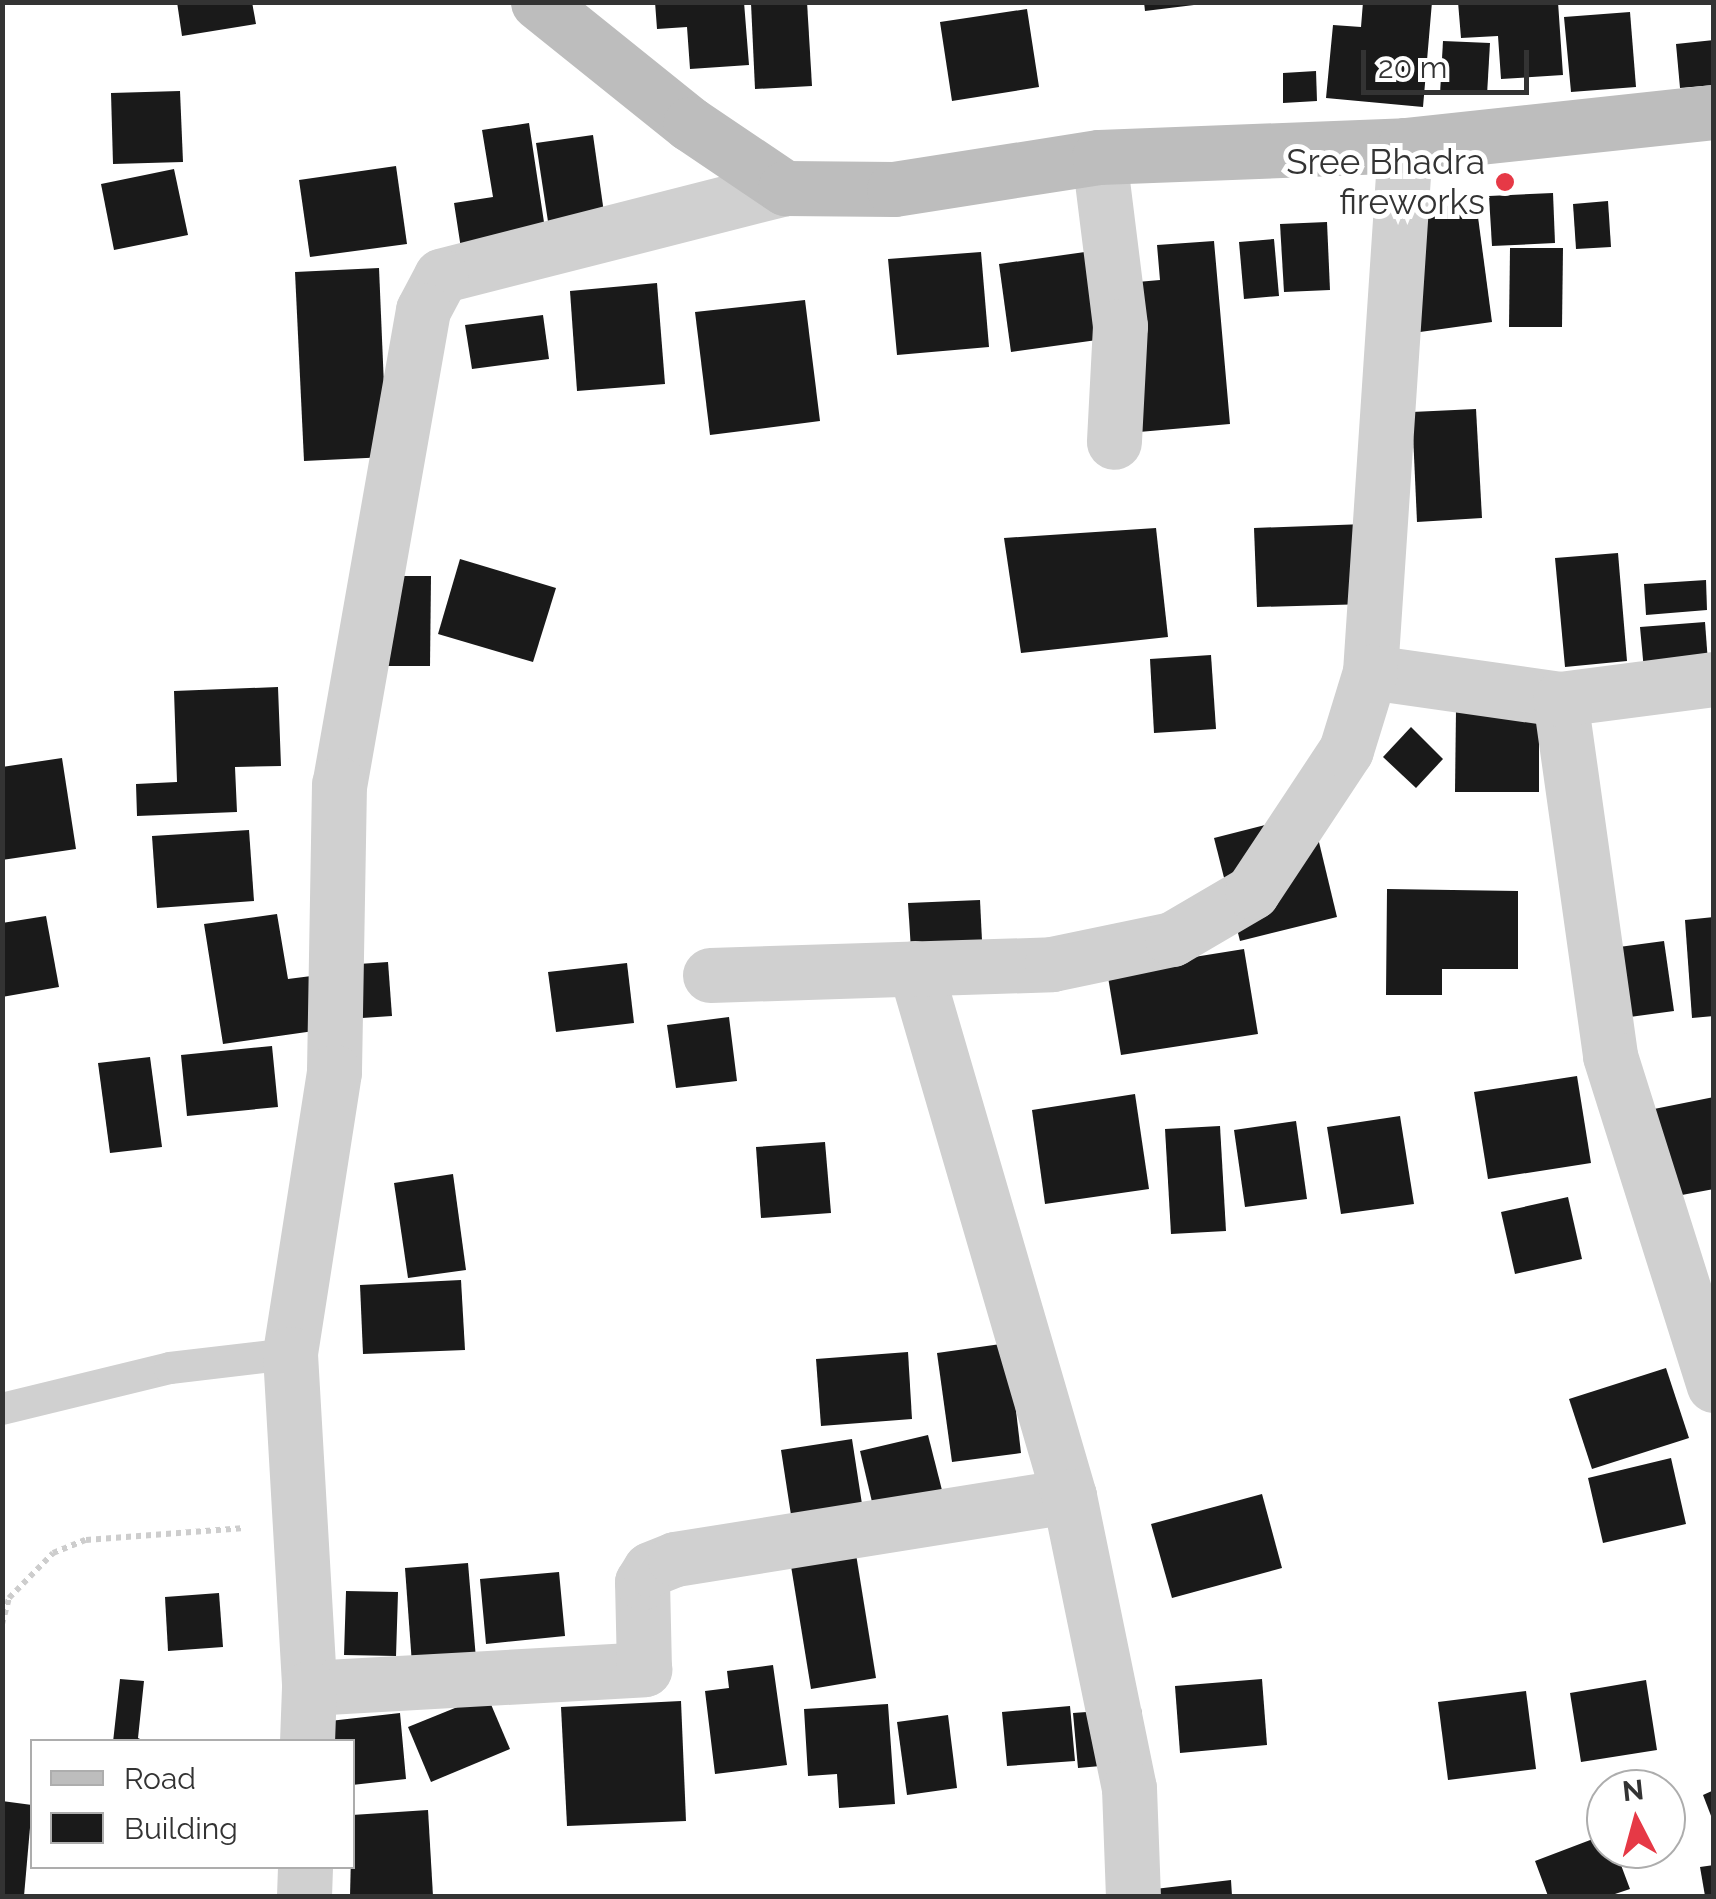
<!DOCTYPE html>
<style>
body{margin:0}
#map{position:relative;width:1716px;height:1899px;overflow:hidden;background:#fff;font-family:Raleway,sans-serif}
div>[style]{position:absolute}
[style*='--x']{left:calc(var(--x)*1px);top:calc(var(--y)*1px);width:calc(var(--w)*1px);rotate:calc(var(--a)*1deg)}
.building>*{inset:0;background:#1a1a1a}
.path>*{height:6px;margin-top:-3px;transform-origin:0;background:repeating-linear-gradient(90deg,#cdcdcd 0 5px,transparent 0 10px)}
.lane>*{height:32px;margin:-16px;padding:0 16px;transform-origin:16px;border-radius:16px;background:#d0d0d0}
.street>*{height:55px;margin:-27.5px;padding:0 27.5px;transform-origin:27.5px;border-radius:27.5px;background:#d0d0d0}
.secondary>*{height:55px;margin:-27.5px;padding:0 27.5px;transform-origin:27.5px;border-radius:27.5px;background:#bdbdbd}
.dots>*{width:28px;height:28px;translate:-50% -50%;box-sizing:border-box;border:5px solid #fff;border-radius:50%}
span{translate:-50% -50%;white-space:nowrap;text-align:center;line-height:1.15;-webkit-text-stroke:10px #fff;paint-order:stroke}
.poi-label{font-size:35px;color:#333}
.right{translate:-100% -50%;text-align:right}
.frame{position:absolute;inset:0;border:5px solid #333;pointer-events:none}
.legend{position:absolute;left:30px;top:1739px;width:325px;height:130px;box-sizing:border-box;background:#fff;border:2px solid #adadad;margin:0;padding:12px 18px;list-style:none;font-size:30px;color:#333}
.legend li{display:flex;align-items:center;gap:20px;height:50px}
.legend b{width:50px;border:2px solid #adadad}
.north{position:absolute;left:1586px;top:1769px;width:100px;height:100px;box-sizing:border-box;background:#fff;border:2px solid #adadad;border-radius:50%;rotate:354deg;font-size:28px;font-weight:700;line-height:40px;text-align:center;color:#333}
.north::after{content:'';display:block;margin:auto;width:35px;height:45px;background:#e63946;clip-path:polygon(50% 0,100% 100%,50% 72%,0 100%)}
.scale{position:absolute;left:1361px;top:50px;width:168px;height:45px;box-sizing:border-box;border:5px solid #333;border-top:0;padding-left:12px;font-size:30px;line-height:35px;white-space:nowrap;color:#333;-webkit-text-stroke:8px #fff;paint-order:stroke}
</style>
<div id="map">
<div class="building">
<div style="clip-path:polygon(177px 2px,252px 2px,256px 24px,182px 36px)"></div>
<div style="clip-path:polygon(655px 2px,744px 2px,749px 65px,690px 69px,687px 27px,657px 29px)"></div>
<div style="clip-path:polygon(807px 2px,812px 86px,755px 89px,751px 3px)"></div>
<div style="clip-path:polygon(1144px 2px,1194px 2px,1194px 5px,1145px 11px)"></div>
<div style="clip-path:polygon(1363px 2px,1432px 2px,1423px 107px,1326px 98px,1333px 25px,1361px 27px)"></div>
<div style="clip-path:polygon(1458px 2px,1558px 2px,1563px 75px,1501px 79px,1498px 36px,1461px 38px)"></div>
<div style="clip-path:polygon(1027px 9px,1039px 87px,952px 101px,940px 22px)"></div>
<div style="clip-path:polygon(1630px 12px,1636px 87px,1571px 92px,1564px 17px)"></div>
<div style="clip-path:polygon(1714px 40px,1714px 85px,1680px 88px,1676px 44px)"></div>
<div style="clip-path:polygon(1443px 41px,1490px 43px,1487px 95px,1440px 94px)"></div>
<div style="clip-path:polygon(1316px 71px,1317px 101px,1283px 103px,1283px 73px)"></div>
<div style="clip-path:polygon(180px 91px,183px 162px,113px 164px,111px 93px)"></div>
<div style="clip-path:polygon(529px 123px,547px 242px,462px 255px,454px 203px,493px 197px,482px 130px)"></div>
<div style="clip-path:polygon(593px 135px,605px 220px,549px 228px,536px 143px)"></div>
<div style="clip-path:polygon(396px 166px,407px 244px,310px 257px,299px 180px)"></div>
<div style="clip-path:polygon(174px 169px,188px 235px,114px 250px,101px 184px)"></div>
<div style="clip-path:polygon(1553px 193px,1555px 243px,1492px 246px,1489px 196px)"></div>
<div style="clip-path:polygon(1608px 201px,1611px 247px,1576px 249px,1573px 204px)"></div>
<div style="clip-path:polygon(1476px 202px,1492px 322px,1420px 332px,1403px 212px)"></div>
<div style="clip-path:polygon(1327px 222px,1330px 290px,1284px 292px,1280px 224px)"></div>
<div style="clip-path:polygon(1274px 239px,1279px 296px,1244px 299px,1239px 242px)"></div>
<div style="clip-path:polygon(1214px 241px,1230px 424px,1139px 432px,1126px 283px,1160px 280px,1157px 245px)"></div>
<div style="clip-path:polygon(1510px 248px,1563px 248px,1562px 327px,1509px 327px)"></div>
<div style="clip-path:polygon(981px 252px,989px 347px,897px 355px,888px 259px)"></div>
<div style="clip-path:polygon(1085px 252px,1097px 340px,1011px 352px,999px 264px)"></div>
<div style="clip-path:polygon(379px 268px,387px 457px,304px 461px,295px 272px)"></div>
<div style="clip-path:polygon(657px 283px,665px 384px,577px 391px,570px 291px)"></div>
<div style="clip-path:polygon(805px 300px,820px 421px,710px 435px,695px 312px)"></div>
<div style="clip-path:polygon(543px 315px,549px 359px,472px 369px,465px 325px)"></div>
<div style="clip-path:polygon(1476px 409px,1482px 518px,1417px 522px,1412px 412px)"></div>
<div style="clip-path:polygon(1365px 524px,1368px 604px,1257px 607px,1254px 528px)"></div>
<div style="clip-path:polygon(1156px 528px,1168px 637px,1021px 653px,1004px 538px)"></div>
<div style="clip-path:polygon(1618px 553px,1627px 661px,1565px 667px,1555px 558px)"></div>
<div style="clip-path:polygon(460px 559px,556px 588px,533px 662px,438px 634px)"></div>
<div style="clip-path:polygon(388px 576px,431px 576px,430px 666px,387px 666px)"></div>
<div style="clip-path:polygon(1706px 580px,1707px 610px,1646px 615px,1644px 584px)"></div>
<div style="clip-path:polygon(1705px 622px,1709px 676px,1645px 681px,1640px 627px)"></div>
<div style="clip-path:polygon(1211px 655px,1216px 729px,1154px 733px,1150px 659px)"></div>
<div style="clip-path:polygon(278px 687px,281px 766px,235px 767px,237px 812px,137px 816px,136px 784px,177px 782px,174px 691px)"></div>
<div style="clip-path:polygon(1456px 710px,1539px 710px,1539px 792px,1455px 792px)"></div>
<div style="clip-path:polygon(1411px 727px,1443px 759px,1416px 788px,1383px 757px)"></div>
<div style="clip-path:polygon(62px 758px,76px 849px,2px 860px,2px 767px)"></div>
<div style="clip-path:polygon(1312px 813px,1337px 917px,1240px 941px,1214px 838px)"></div>
<div style="clip-path:polygon(249px 830px,254px 901px,157px 908px,152px 836px)"></div>
<div style="clip-path:polygon(1387px 889px,1518px 891px,1518px 969px,1442px 969px,1442px 995px,1386px 995px)"></div>
<div style="clip-path:polygon(980px 900px,983px 961px,912px 965px,908px 903px)"></div>
<div style="clip-path:polygon(277px 914px,288px 979px,327px 974px,335px 1028px,223px 1044px,204px 924px)"></div>
<div style="clip-path:polygon(46px 916px,59px 987px,2px 997px,2px 923px)"></div>
<div style="clip-path:polygon(1714px 917px,1714px 1016px,1692px 1018px,1685px 920px)"></div>
<div style="clip-path:polygon(1664px 941px,1674px 1011px,1615px 1019px,1604px 949px)"></div>
<div style="clip-path:polygon(1244px 949px,1258px 1034px,1121px 1055px,1107px 971px)"></div>
<div style="clip-path:polygon(388px 962px,392px 1016px,347px 1019px,344px 965px)"></div>
<div style="clip-path:polygon(627px 963px,634px 1023px,556px 1032px,548px 972px)"></div>
<div style="clip-path:polygon(729px 1017px,737px 1081px,676px 1088px,667px 1025px)"></div>
<div style="clip-path:polygon(272px 1046px,278px 1107px,187px 1116px,181px 1055px)"></div>
<div style="clip-path:polygon(150px 1057px,162px 1147px,110px 1153px,98px 1063px)"></div>
<div style="clip-path:polygon(1577px 1076px,1591px 1163px,1488px 1179px,1474px 1092px)"></div>
<div style="clip-path:polygon(1135px 1094px,1149px 1189px,1045px 1204px,1032px 1110px)"></div>
<div style="clip-path:polygon(1714px 1097px,1714px 1189px,1671px 1197px,1654px 1109px)"></div>
<div style="clip-path:polygon(1400px 1116px,1414px 1204px,1341px 1214px,1327px 1127px)"></div>
<div style="clip-path:polygon(1296px 1121px,1307px 1199px,1245px 1207px,1234px 1130px)"></div>
<div style="clip-path:polygon(1220px 1126px,1226px 1231px,1171px 1234px,1165px 1129px)"></div>
<div style="clip-path:polygon(825px 1142px,831px 1213px,761px 1218px,756px 1147px)"></div>
<div style="clip-path:polygon(453px 1174px,466px 1270px,408px 1278px,394px 1183px)"></div>
<div style="clip-path:polygon(1568px 1197px,1582px 1259px,1515px 1274px,1501px 1212px)"></div>
<div style="clip-path:polygon(461px 1280px,465px 1350px,363px 1354px,360px 1285px)"></div>
<div style="clip-path:polygon(1008px 1343px,1021px 1453px,952px 1462px,937px 1353px)"></div>
<div style="clip-path:polygon(908px 1352px,912px 1419px,821px 1426px,816px 1359px)"></div>
<div style="clip-path:polygon(1666px 1368px,1689px 1438px,1592px 1469px,1569px 1399px)"></div>
<div style="clip-path:polygon(928px 1435px,945px 1502px,876px 1519px,860px 1451px)"></div>
<div style="clip-path:polygon(852px 1439px,864px 1517px,793px 1528px,781px 1450px)"></div>
<div style="clip-path:polygon(1671px 1458px,1686px 1524px,1603px 1543px,1588px 1478px)"></div>
<div style="clip-path:polygon(1262px 1494px,1282px 1568px,1172px 1598px,1151px 1524px)"></div>
<div style="clip-path:polygon(856px 1554px,876px 1678px,811px 1689px,791px 1566px)"></div>
<div style="clip-path:polygon(468px 1563px,476px 1659px,412px 1664px,405px 1568px)"></div>
<div style="clip-path:polygon(559px 1572px,565px 1636px,486px 1644px,480px 1579px)"></div>
<div style="clip-path:polygon(346px 1591px,398px 1592px,396px 1656px,344px 1655px)"></div>
<div style="clip-path:polygon(219px 1593px,223px 1647px,168px 1651px,165px 1597px)"></div>
<div style="clip-path:polygon(773px 1665px,787px 1765px,715px 1774px,705px 1691px,729px 1688px,727px 1671px)"></div>
<div style="clip-path:polygon(120px 1679px,144px 1681px,138px 1738px,146px 1742px,113px 1742px)"></div>
<div style="clip-path:polygon(1262px 1679px,1267px 1745px,1180px 1753px,1175px 1686px)"></div>
<div style="clip-path:polygon(1646px 1680px,1657px 1750px,1581px 1762px,1570px 1693px)"></div>
<div style="clip-path:polygon(1526px 1691px,1536px 1769px,1448px 1780px,1438px 1702px)"></div>
<div style="clip-path:polygon(487px 1695px,510px 1749px,431px 1782px,408px 1727px)"></div>
<div style="clip-path:polygon(681px 1701px,686px 1821px,567px 1826px,561px 1707px)"></div>
<div style="clip-path:polygon(888px 1704px,895px 1804px,839px 1808px,837px 1774px,808px 1776px,804px 1709px)"></div>
<div style="clip-path:polygon(1070px 1706px,1075px 1761px,1007px 1766px,1002px 1712px)"></div>
<div style="clip-path:polygon(1141px 1708px,1146px 1762px,1078px 1768px,1073px 1713px)"></div>
<div style="clip-path:polygon(400px 1713px,406px 1779px,352px 1785px,352px 1742px,323px 1742px,321px 1722px)"></div>
<div style="clip-path:polygon(948px 1715px,957px 1788px,907px 1795px,897px 1722px)"></div>
<div style="clip-path:polygon(1714px 1790px,1714px 1821px,1713px 1821px,1703px 1795px)"></div>
<div style="clip-path:polygon(2px 1801px,32px 1805px,24px 1896px,2px 1896px)"></div>
<div style="clip-path:polygon(428px 1810px,433px 1896px,350px 1896px,352px 1815px)"></div>
<div style="clip-path:polygon(1606px 1834px,1606px 1849px,1615px 1849px,1630px 1889px,1609px 1896px,1548px 1896px,1535px 1861px)"></div>
<div style="clip-path:polygon(1714px 1865px,1714px 1896px,1705px 1896px,1700px 1867px)"></div>
<div style="clip-path:polygon(1231px 1880px,1232px 1896px,1156px 1896px,1155px 1889px)"></div>
</div>
<div class="path">
<div style="--x:2;--y:1624;--w:27;--a:-75"></div>
<div style="--x:9;--y:1598;--w:63;--a:-45.6"></div>
<div style="--x:53;--y:1553;--w:35;--a:-22"></div>
<div style="--x:86;--y:1540;--w:159;--a:-4.3"></div>
</div>
<div class="lane">
<div style="--x:2;--y:1409;--w:173;--a:-13.7"></div>
<div style="--x:170;--y:1368;--w:121;--a:-6.7"></div>
</div>
<div class="street">
<div style="--x:1405;--y:145;--w:528;--a:93.8"></div>
<div style="--x:1370;--y:672;--w:192;--a:8.1"></div>
<div style="--x:1560;--y:699;--w:360;--a:82"></div>
<div style="--x:1610;--y:1056;--w:345;--a:72.5"></div>
<div style="--x:1099;--y:157;--w:170;--a:82.9"></div>
<div style="--x:1120;--y:326;--w:116;--a:93"></div>
<div style="--x:785;--y:188;--w:355;--a:165.7"></div>
<div style="--x:441;--y:276;--w:38;--a:118"></div>
<div style="--x:423;--y:310;--w:481;--a:100"></div>
<div style="--x:339;--y:784;--w:288;--a:91"></div>
<div style="--x:334;--y:1072;--w:285;--a:98.9"></div>
<div style="--x:290;--y:1354;--w:335;--a:86.7"></div>
<div style="--x:309;--y:1688;--w:336;--a:-3.2"></div>
<div style="--x:644;--y:1669;--w:87;--a:-91.3"></div>
<div style="--x:642;--y:1582;--w:15;--a:-58"></div>
<div style="--x:650;--y:1569;--w:27;--a:-22"></div>
<div style="--x:675;--y:1559;--w:399;--a:-9.1"></div>
<div style="--x:1560;--y:699;--w:155;--a:-7.4"></div>
<div style="--x:915;--y:968;--w:550;--a:73.74"></div>
<div style="--x:1069;--y:1496;--w:298;--a:78.4"></div>
<div style="--x:1129;--y:1788;--w:108;--a:87.9"></div>
<div style="--x:710;--y:975;--w:342;--a:-1.8"></div>
<div style="--x:1052;--y:964;--w:123;--a:-11.8"></div>
<div style="--x:1172;--y:939;--w:93;--a:-30.4"></div>
<div style="--x:1252;--y:892;--w:170;--a:-56.5"></div>
<div style="--x:1346;--y:750;--w:82;--a:-72.9"></div>
<div style="--x:307;--y:1742;--w:54;--a:-87.9"></div>
<div style="--x:304;--y:1896;--w:30;--a:-88"></div>
</div>
<div class="secondary">
<div style="--x:538;--y:2;--w:195;--a:38.8"></div>
<div style="--x:690;--y:124;--w:115;--a:34"></div>
<div style="--x:785;--y:188;--w:109;--a:0.5"></div>
<div style="--x:894;--y:189;--w:207;--a:-8.9"></div>
<div style="--x:1099;--y:157;--w:306;--a:-2.2"></div>
<div style="--x:1405;--y:145;--w:311;--a:-6.1"></div>
</div>
<div class="dots">
<div style="left:1505px;top:182px;background:#e63946"></div>
</div>
<div class="poi-label">
<span class="right" style="left:1485px;top:182px">Sree Bhadra<br>fireworks</span>
</div>
<div class="frame"></div>
<ul class="legend">
<li><b style="height:12px;background:#bdbdbd"></b>Road</li>
<li><b style="height:28px;background:#1a1a1a"></b>Building</li>
</ul>
<div class="north">N</div>
<div class="scale">20 m</div>
</div>
